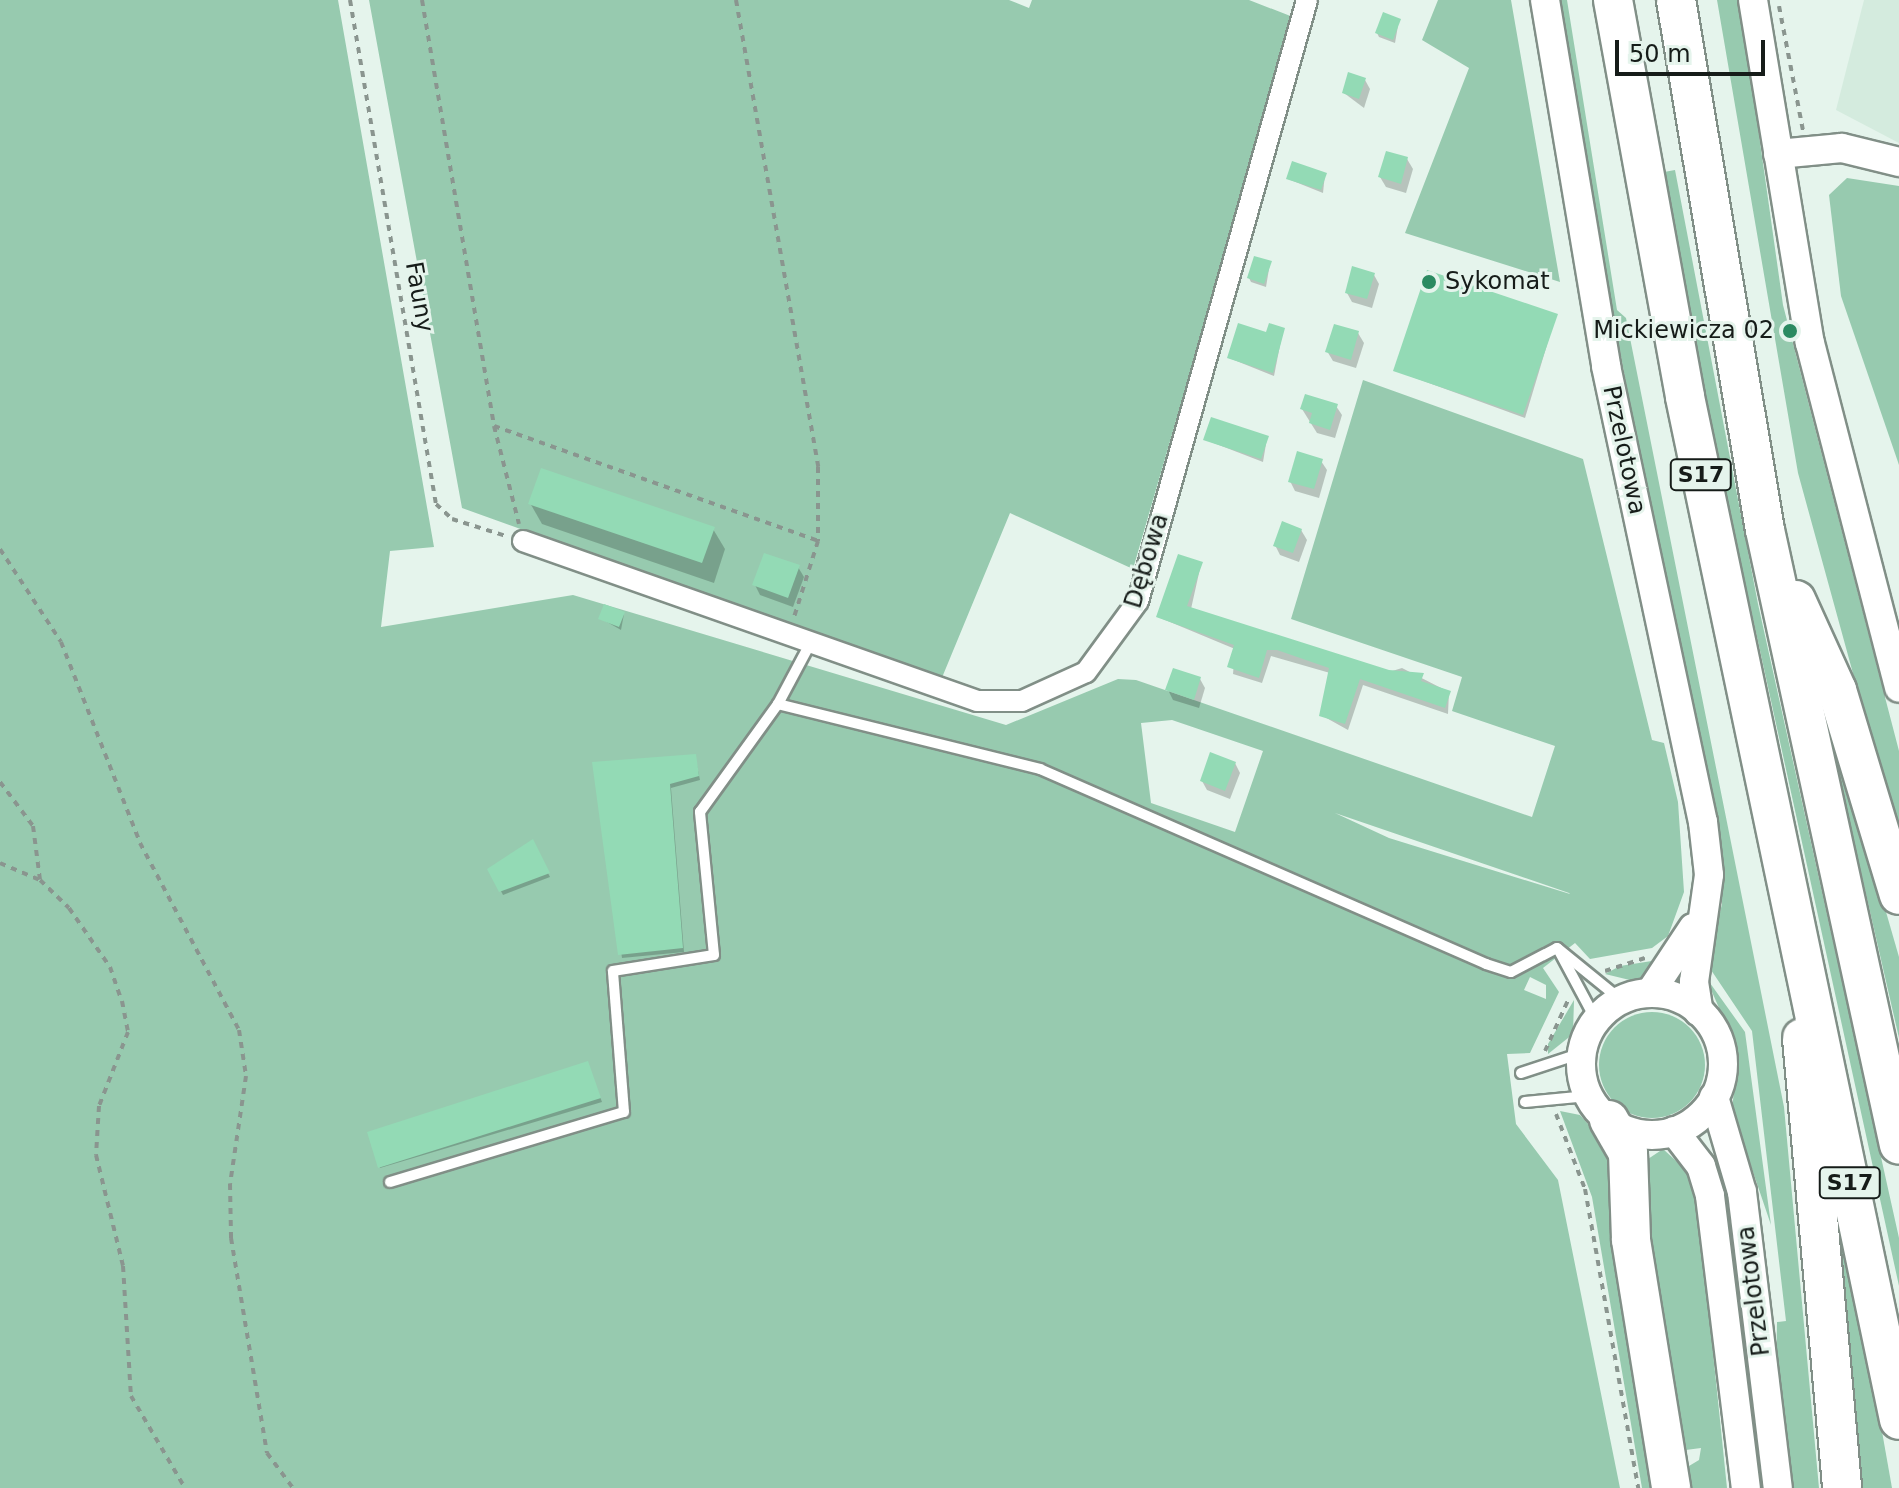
<!DOCTYPE html>
<meta charset="utf-8">
<style>
body{margin:0}
#map{position:relative;width:1899px;height:1488px;overflow:hidden;background:#e5f4ec;font-family:"DejaVu Sans",sans-serif}
div>[style]{position:absolute}
[style*='--x']{left:calc(var(--x)*1px);top:calc(var(--y)*1px);width:calc(var(--w)*1px);rotate:calc(var(--a)*1deg)}
.built>*{inset:0;background:#d4ebde}
.green>*{inset:0;background:#97caaf}
.round{border-radius:50%}
.shadow>*{inset:0;background:#0003}
.building>*{inset:0;background:#93dab5}
.path>*{height:4px;margin-top:-2px;transform-origin:0;background:repeating-linear-gradient(90deg,#8a958f 0 6px,transparent 0 12px)}
.roads{filter:drop-shadow(2px 0 #818f87) drop-shadow(-2px 0 #818f87) drop-shadow(0 2px #818f87) drop-shadow(0 -2px #818f87)}
.lane>*{height:10px;margin:-5px;padding:0 5px;transform-origin:5px;border-radius:5px;background:#fff}
.street>*{height:20px;margin:-10px;padding:0 10px;transform-origin:10px;border-radius:10px;background:#fff}
.secondary>*{height:28px;margin:-14px;padding:0 14px;transform-origin:14px;border-radius:14px;background:#fff}
.secondary>.ring{margin:-14px;padding:0;box-sizing:content-box;background:none;border:28px solid #fff;border-radius:50%}
.highway>*{height:38px;margin:-19px;padding:0 19px;transform-origin:19px;border-radius:19px;background:#fff}
.dots>*{width:22px;height:22px;translate:-50% -50%;box-sizing:border-box;border:4px solid #e5f4ec;border-radius:50%}
span{translate:-50% -50%;white-space:nowrap;text-align:center;line-height:1.15;-webkit-text-stroke:6px #e5f4ec;paint-order:stroke}
.shield-label span{padding:2px 6px;background:#e5f4ec;border:2px solid;border-radius:6px;-webkit-text-stroke-width:0}
.shield-label{font-size:22px;color:#161c19;font-weight:700}
.poi-label{font-size:24px;color:#161c19}
.left{translate:0 -50%;text-align:left}
.right{translate:-100% -50%;text-align:right}
.street-label{font-size:24px;color:#161c19}
.scale{position:absolute;left:1615px;top:40px;width:150px;height:36px;box-sizing:border-box;border:4px solid #161c19;border-top:0;padding-left:10px;font-size:24px;line-height:28px;white-space:nowrap;color:#161c19;-webkit-text-stroke:6px #e5f4ec;paint-order:stroke}
</style>
<div id="map">
<div class="built">
<div style="clip-path:polygon(1864px 0,1899px 0,1899px 143px,1836px 110px)"></div>
</div>
<div class="green">
<div style="clip-path:polygon(evenodd,0 0,338px 0,434px 547px,390px 551px,381px 627px,573px 595px,1006px 725px,1118px 679px,1136px 680px,1532px 817px,1555px 746px,1452px 711px,1462px 677px,1291px 619px,1363px 380px,1583px 459px,1652px 740px,1664px 743px,1678px 802px,1684px 892px,1668px 936px,1652px 948px,1590px 959px,1575px 943px,1543px 968px,1559px 992px,1530px 1053px,1507px 1054px,1516px 1124px,1558px 1180px,1620px 1488px,0 1488px,0 0,1172px 720px,1263px 751px,1235px 832px,1151px 803px,1141px 723px,1172px 720px,0 0,1335px 813px,1569px 893px,1570px 894px,1389px 838px,1335px 813px,0 0,1530px 977px,1546px 985px,1546px 999px,1524px 990px,1530px 977px)"></div>
<div style="clip-path:polygon(369px 0,1009px 0,1029px 8px,1032px 0,1249px 0,1293px 17px,1133px 569px,1010px 513px,941px 680px,462px 508px)"></div>
<div style="clip-path:polygon(1438px 0,1511px 0,1560px 282px,1405px 233px,1469px 68px,1422px 40px)"></div>
<div style="clip-path:polygon(1554px 0,1567px 0,1617px 310px,1626px 318px,1784px 1107px,1819px 1488px,1789px 1488px,1776px 1374px,1777px 1322px,1786px 1321px,1752px 1031px,1707px 964px,1722px 904px,1719px 827px,1670px 617px)"></div>
<div style="clip-path:polygon(1717px 0,1740px 0,1783px 305px,1899px 751px,1899px 841px,1798px 473px)"></div>
<div style="clip-path:polygon(1675px 170px,1758px 604px,1899px 1238px,1899px 1286px,1712px 431px,1664px 172px)"></div>
<div style="clip-path:polygon(1847px 178px,1899px 186px,1899px 465px,1841px 296px,1829px 195px)"></div>
<div style="clip-path:polygon(1823px 693px,1899px 957px,1899px 1038px,1827px 724px)"></div>
<div style="clip-path:polygon(1658px 960px,1638px 982px,1605px 974px,1620px 966px)"></div>
<div style="clip-path:polygon(1705px 976px,1745px 1032px,1771px 1225px,1732px 1110px,1738px 1051px)"></div>
<div style="clip-path:polygon(1574px 1000px,1573px 1034px,1548px 1054px,1548px 1044px)"></div>
<div class="round" style="left:1599px;top:1012px;width:106px;height:106px"></div>
<div style="clip-path:polygon(1560px 1111px,1580px 1115px,1609px 1147px,1653px 1488px,1642px 1488px,1592px 1197px)"></div>
<div style="clip-path:polygon(1663px 1149px,1695px 1178px,1727px 1488px,1687px 1488px,1684px 1469px,1699px 1460px,1701px 1448px,1678px 1451px,1639px 1206px,1645px 1161px)"></div>
<div style="clip-path:polygon(1836px 1208px,1875px 1392px,1892px 1488px,1860px 1488px)"></div>
</div>
<div class="shadow">
<div style="clip-path:polygon(1399px 20px,1395px 43px,1379px 37px,1377px 33px)"></div>
<div style="clip-path:polygon(1365px 80px,1370px 89px,1364px 108px,1344px 93px)"></div>
<div style="clip-path:polygon(1407px 159px,1413px 169px,1406px 193px,1386px 187px,1380px 177px)"></div>
<div style="clip-path:polygon(1325px 174px,1323px 193px,1288px 179px)"></div>
<div style="clip-path:polygon(1270px 263px,1266px 287px,1251px 282px,1249px 278px)"></div>
<div style="clip-path:polygon(1374px 275px,1379px 284px,1372px 308px,1352px 302px,1347px 293px)"></div>
<div style="clip-path:polygon(1556px 315px,1525px 418px,1396px 371px)"></div>
<div style="clip-path:polygon(1283px 330px,1274px 376px,1229px 358px,1267px 335px)"></div>
<div style="clip-path:polygon(1358px 333px,1364px 343px,1356px 368px,1333px 361px,1327px 351px)"></div>
<div style="clip-path:polygon(1336px 406px,1342px 415px,1335px 438px,1317px 433px,1302px 409px)"></div>
<div style="clip-path:polygon(1267px 438px,1263px 462px,1206px 440px)"></div>
<div style="clip-path:polygon(1321px 461px,1327px 470px,1319px 498px,1295px 491px,1290px 481px)"></div>
<div style="clip-path:polygon(530px 503px,713px 529px,725px 549px,714px 583px,542px 524px)"></div>
<div style="clip-path:polygon(1301px 530px,1307px 540px,1299px 562px,1280px 555px,1275px 545px)"></div>
<div style="clip-path:polygon(1201px 564px,1191px 609px,1389px 672px,1402px 668px,1449px 692px,1448px 714px,1363px 685px,1348px 730px,1321px 715px,1330px 673px,1271px 656px,1262px 683px,1233px 674px,1235px 649px,1158px 617px)"></div>
<div style="clip-path:polygon(798px 567px,804px 577px,793px 607px,760px 595px,755px 585px)"></div>
<div style="clip-path:polygon(624px 614px,621px 630px,600px 618px)"></div>
<div style="clip-path:polygon(1200px 679px,1205px 688px,1199px 708px,1173px 700px,1168px 690px)"></div>
<div style="clip-path:polygon(695px 756px,700px 780px,671px 788px,684px 952px,622px 958px,594px 764px)"></div>
<div style="clip-path:polygon(1235px 763px,1240px 773px,1230px 799px,1207px 790px,1202px 781px)"></div>
<div style="clip-path:polygon(532px 842px,550px 877px,503px 895px,490px 870px)"></div>
<div style="clip-path:polygon(589px 1068px,602px 1102px,380px 1168px,369px 1134px)"></div>
</div>
<div class="building">
<div style="clip-path:polygon(1383px 12px,1401px 19px,1393px 40px,1375px 33px)"></div>
<div style="clip-path:polygon(1348px 72px,1366px 78px,1359px 99px,1342px 93px)"></div>
<div style="clip-path:polygon(1386px 151px,1408px 157px,1401px 184px,1378px 177px)"></div>
<div style="clip-path:polygon(1292px 161px,1327px 173px,1321px 190px,1286px 179px)"></div>
<div style="clip-path:polygon(1254px 256px,1272px 261px,1264px 284px,1247px 278px)"></div>
<div style="clip-path:polygon(1352px 266px,1375px 273px,1367px 299px,1345px 293px)"></div>
<div style="clip-path:polygon(1427px 270px,1558px 314px,1523px 415px,1393px 371px)"></div>
<div style="clip-path:polygon(1238px 323px,1266px 332px,1269px 323px,1285px 328px,1273px 373px,1227px 358px)"></div>
<div style="clip-path:polygon(1334px 324px,1359px 331px,1351px 360px,1325px 352px)"></div>
<div style="clip-path:polygon(1305px 394px,1338px 404px,1330px 430px,1309px 423px,1312px 413px,1300px 409px)"></div>
<div style="clip-path:polygon(1211px 417px,1269px 436px,1261px 459px,1203px 440px)"></div>
<div style="clip-path:polygon(1297px 451px,1323px 459px,1314px 489px,1288px 482px)"></div>
<div style="clip-path:polygon(541px 468px,715px 527px,702px 563px,528px 504px)"></div>
<div style="clip-path:polygon(1282px 521px,1302px 529px,1293px 553px,1273px 546px)"></div>
<div style="clip-path:polygon(764px 553px,800px 565px,788px 598px,752px 585px)"></div>
<div style="clip-path:polygon(1178px 554px,1203px 562px,1187px 606px,1389px 670px,1424px 673px,1421px 681px,1451px 691px,1445px 708px,1360px 679px,1345px 724px,1319px 716px,1329px 668px,1277px 650px,1267px 650px,1259px 678px,1227px 667px,1234px 645px,1156px 617px)"></div>
<div style="clip-path:polygon(604px 604px,625px 612px,619px 627px,598px 619px)"></div>
<div style="clip-path:polygon(1173px 668px,1201px 677px,1194px 700px,1165px 690px)"></div>
<div style="clip-path:polygon(1210px 752px,1236px 762px,1225px 791px,1200px 781px)"></div>
<div style="clip-path:polygon(696px 754px,699px 776px,670px 784px,683px 948px,618px 955px,592px 762px)"></div>
<div style="clip-path:polygon(533px 839px,550px 873px,499px 892px,487px 869px)"></div>
<div style="clip-path:polygon(588px 1061px,601px 1098px,378px 1168px,367px 1132px)"></div>
</div>
<div class="path">
<div style="--x:350;--y:0;--w:511;--a:80.32"></div>
<div style="--x:436;--y:504;--w:22;--a:43"></div>
<div style="--x:452;--y:519;--w:57;--a:17.5"></div>
<div style="--x:422;--y:0;--w:432;--a:80.4"></div>
<div style="--x:494;--y:426;--w:101;--a:75.7"></div>
<div style="--x:736;--y:0;--w:474;--a:80"></div>
<div style="--x:818;--y:467;--w:74;--a:90"></div>
<div style="--x:1779;--y:6;--w:127;--a:79.1"></div>
<div style="--x:494;--y:426;--w:344;--a:19.5"></div>
<div style="--x:818;--y:541;--w:80;--a:107.5"></div>
<div style="--x:0;--y:549;--w:111;--a:56.7"></div>
<div style="--x:61;--y:642;--w:216;--a:68.5"></div>
<div style="--x:140;--y:843;--w:212;--a:62.1"></div>
<div style="--x:239;--y:1030;--w:47;--a:81.3"></div>
<div style="--x:246;--y:1076;--w:109;--a:98.4"></div>
<div style="--x:230;--y:1184;--w:54;--a:88.9"></div>
<div style="--x:231;--y:1238;--w:218;--a:80.5"></div>
<div style="--x:267;--y:1453;--w:44;--a:53.4"></div>
<div style="--x:0;--y:782;--w:55;--a:53.1"></div>
<div style="--x:33;--y:826;--w:54;--a:82.6"></div>
<div style="--x:0;--y:863;--w:43;--a:23"></div>
<div style="--x:40;--y:880;--w:40;--a:44"></div>
<div style="--x:69;--y:908;--w:72;--a:55.2"></div>
<div style="--x:110;--y:967;--w:36;--a:71"></div>
<div style="--x:122;--y:1001;--w:32;--a:79"></div>
<div style="--x:128;--y:1032;--w:79;--a:111.4"></div>
<div style="--x:99;--y:1106;--w:49;--a:93.5"></div>
<div style="--x:96;--y:1155;--w:114;--a:76.3"></div>
<div style="--x:123;--y:1266;--w:130;--a:86.5"></div>
<div style="--x:131;--y:1396;--w:107;--a:59.6"></div>
<div style="--x:1605;--y:971;--w:42;--a:-18"></div>
<div style="--x:1545;--y:1051;--w:58;--a:-65.6"></div>
<div style="--x:1556;--y:1114;--w:80;--a:68.9"></div>
<div style="--x:1585;--y:1189;--w:304;--a:79.9"></div>
</div>
<div class="roads">
<div class="lane">
<div style="--x:778;--y:704;--w:70;--a:-62"></div>
<div style="--x:1557;--y:948;--w:82;--a:39.1"></div>
<div style="--x:1558;--y:949;--w:81;--a:61.8"></div>
<div style="--x:1521;--y:1073;--w:64;--a:-18.2"></div>
<div style="--x:1525;--y:1102;--w:63;--a:-5.4"></div>
<div style="--x:390;--y:1182;--w:244;--a:-16.7"></div>
<div style="--x:624;--y:1112;--w:141;--a:-94.5"></div>
<div style="--x:613;--y:971;--w:102;--a:-9"></div>
<div style="--x:714;--y:955;--w:144;--a:-95.6"></div>
<div style="--x:700;--y:812;--w:133;--a:-54.2"></div>
<div style="--x:778;--y:704;--w:270;--a:13.9"></div>
<div style="--x:1040;--y:769;--w:487;--a:23.6"></div>
<div style="--x:1486;--y:964;--w:26;--a:18"></div>
<div style="--x:1511;--y:972;--w:52;--a:-27.6"></div>
</div>
<div class="street">
<div style="--x:523;--y:541;--w:481;--a:19.4"></div>
<div style="--x:977;--y:701;--w:45;--a:0"></div>
<div style="--x:1022;--y:701;--w:70;--a:-24.4"></div>
<div style="--x:1086;--y:672;--w:88;--a:-53.8"></div>
<div style="--x:1138;--y:601;--w:624;--a:-74.29"></div>
</div>
<div class="secondary">
<div style="--x:1545;--y:0;--w:371;--a:80.5"></div>
<div style="--x:1606;--y:366;--w:466;--a:78"></div>
<div style="--x:1703;--y:822;--w:53;--a:83.5"></div>
<div style="--x:1709;--y:875;--w:108;--a:98"></div>
<div style="--x:1694;--y:982;--w:30;--a:81"></div>
<div style="--x:1753;--y:0;--w:348;--a:80.6"></div>
<div style="--x:1810;--y:343;--w:356;--a:75.5"></div>
<div style="--x:1778;--y:154;--w:64;--a:-5.4"></div>
<div style="--x:1842;--y:148;--w:59;--a:13.8"></div>
<div style="--x:1650;--y:993;--w:78;--a:-56.5"></div>
<div class="ring" style="left:1581px;top:993px;width:114px;height:114px"></div>
<div style="--x:1714;--y:1097;--w:99;--a:73.6"></div>
<div style="--x:1742;--y:1192;--w:298;--a:83.1"></div>
<div style="--x:1674;--y:1131;--w:44;--a:52.4"></div>
<div style="--x:1701;--y:1166;--w:31;--a:73"></div>
<div style="--x:1710;--y:1196;--w:294;--a:83"></div>
</div>
<div class="highway">
<div style="--x:1613;--y:0;--w:403;--a:79.7"></div>
<div style="--x:1685;--y:397;--w:1045;--a:78.18"></div>
<div style="--x:1676;--y:0;--w:537;--a:80.47"></div>
<div style="--x:1765;--y:530;--w:629;--a:77.71"></div>
<div style="--x:1796;--y:600;--w:99;--a:65.5"></div>
<div style="--x:1837;--y:690;--w:214;--a:73.2"></div>
<div style="--x:1802;--y:1038;--w:452;--a:84.9"></div>
<div style="--x:1609;--y:1120;--w:38;--a:60"></div>
<div style="--x:1628;--y:1153;--w:87;--a:88"></div>
<div style="--x:1631;--y:1240;--w:251;--a:80.8"></div>
</div>
</div>
<div class="dots">
<div style="left:1429px;top:282px;background:#2b8a61"></div>
<div style="left:1790px;top:331px;background:#2b8a61"></div>
</div>
<div class="shield-label">
<span style="left:1701px;top:475px">S17</span>
<span style="left:1850px;top:1183px">S17</span>
</div>
<div class="poi-label">
<span class="left" style="left:1445px;top:282px">Sykomat</span>
<span class="right" style="left:1774px;top:331px">Mickiewicza 02</span>
</div>
<div class="street-label">
<span style="left:419px;top:297px;rotate:80deg">Fauny</span>
<span style="left:1624px;top:450px;rotate:78deg">Przelotowa</span>
<span style="left:1147px;top:561px;rotate:-73deg">Dębowa</span>
<span style="left:1754px;top:1291px;rotate:-97deg">Przelotowa</span>
</div>
<div class="scale">50 m</div>
</div>
